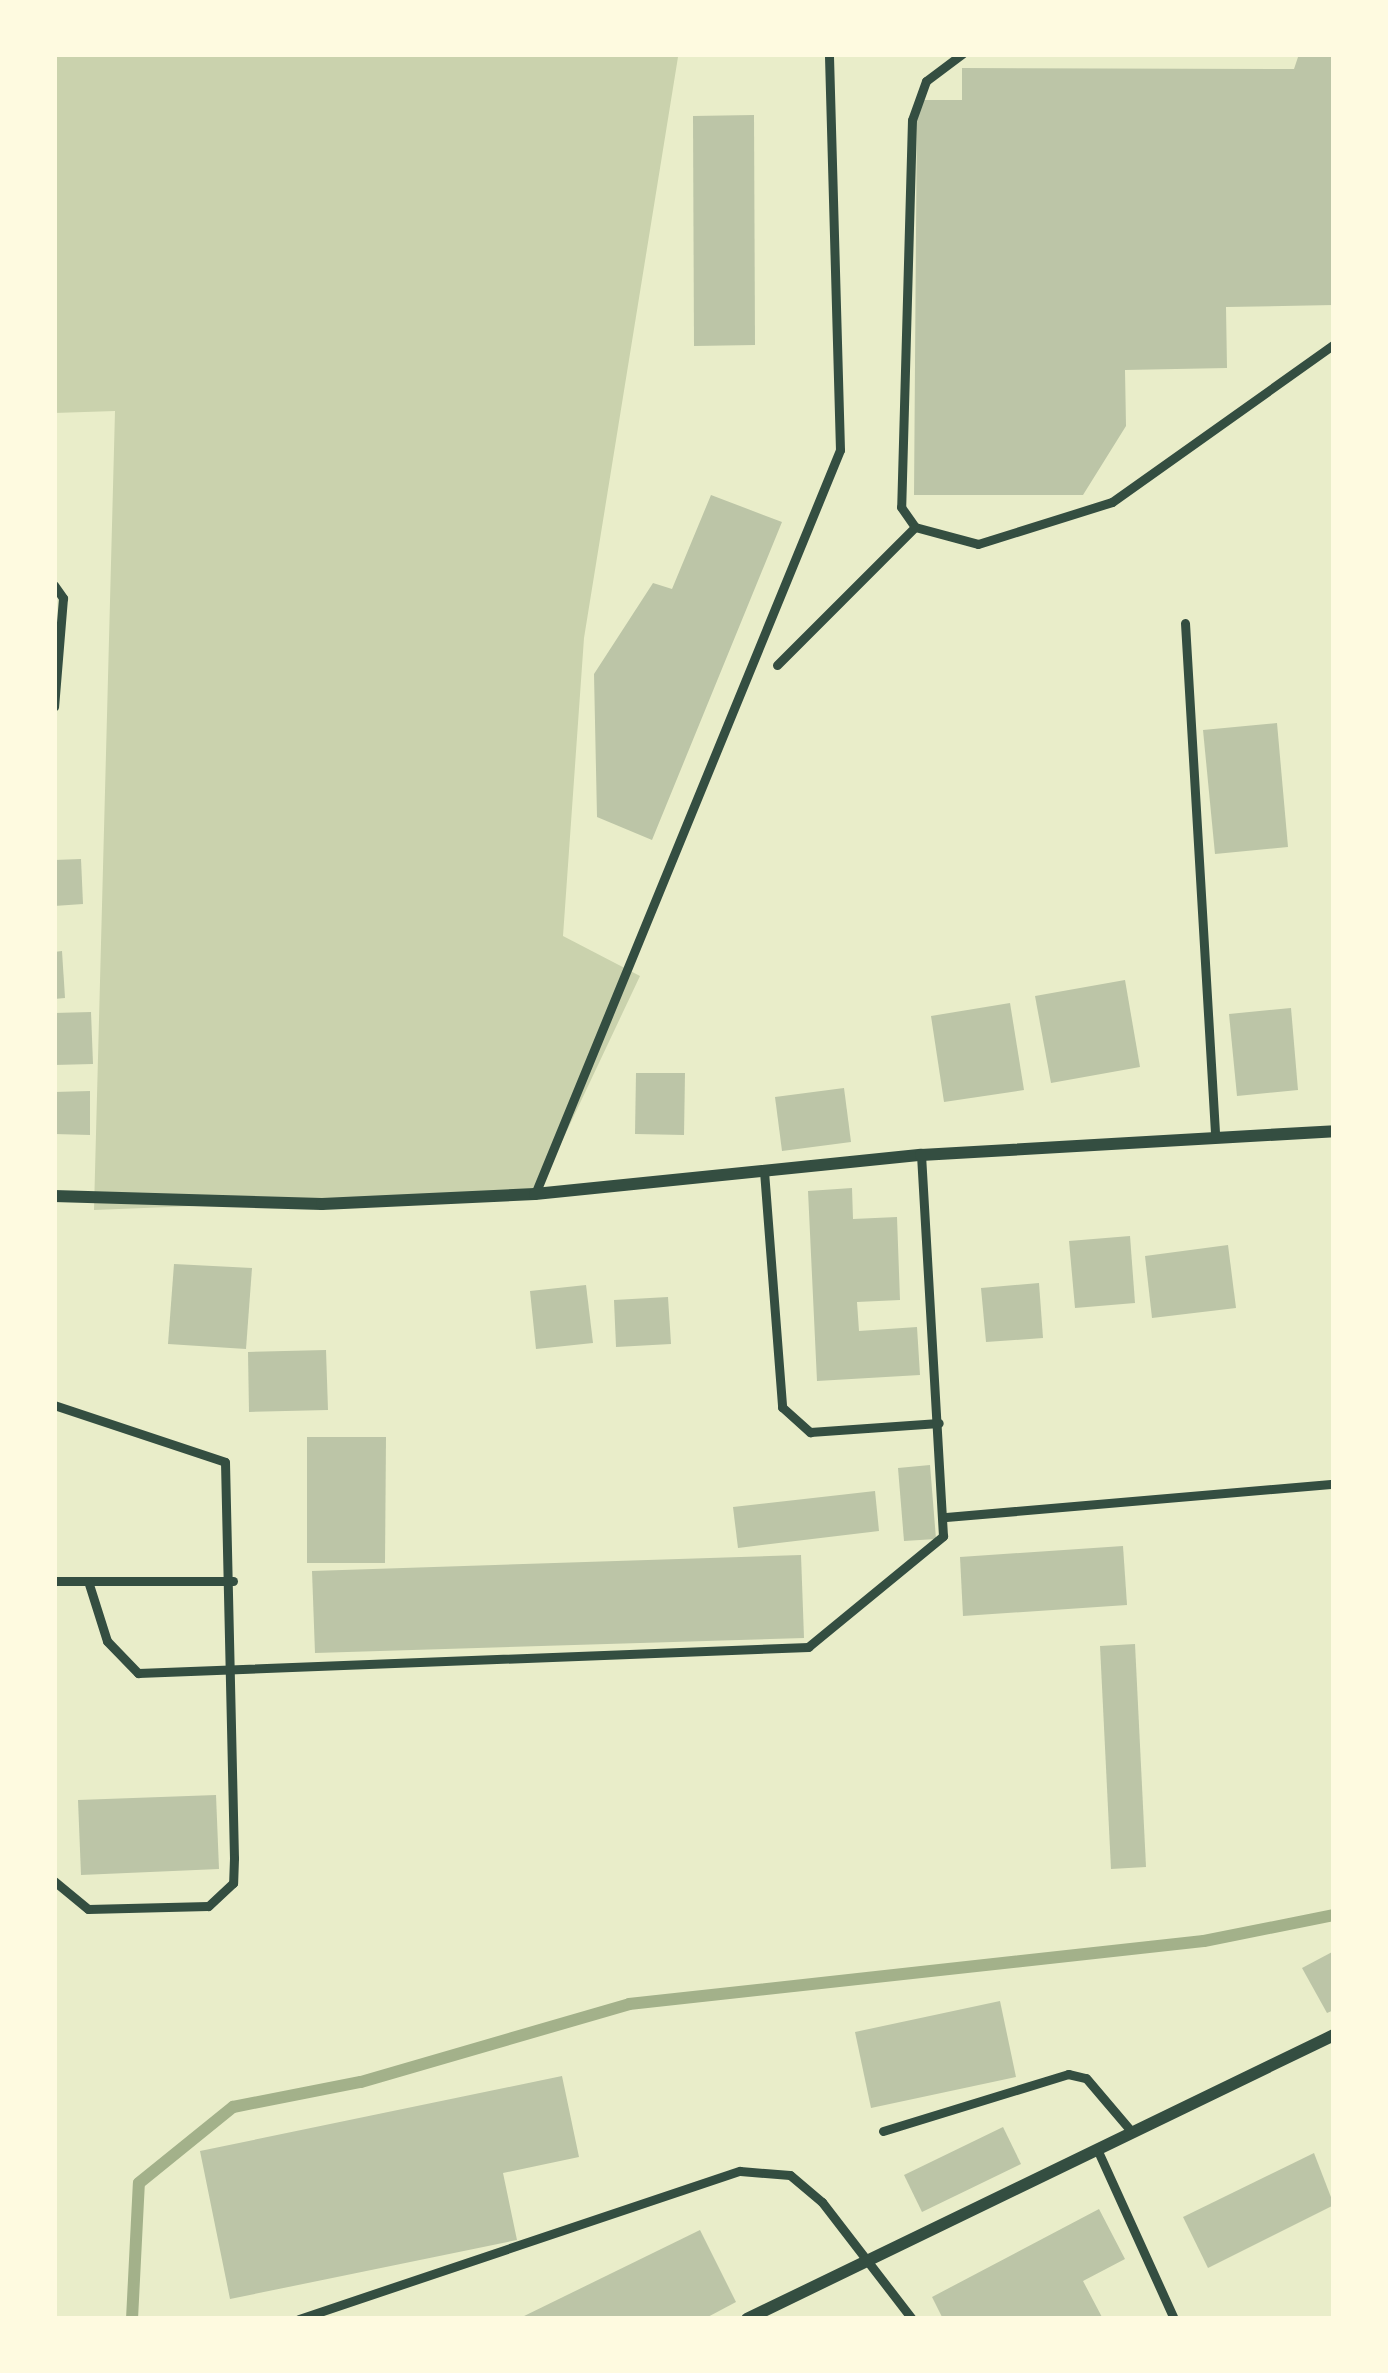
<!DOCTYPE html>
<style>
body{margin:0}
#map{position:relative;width:1388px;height:2373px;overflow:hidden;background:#e9edc9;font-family:"Roboto Condensed",sans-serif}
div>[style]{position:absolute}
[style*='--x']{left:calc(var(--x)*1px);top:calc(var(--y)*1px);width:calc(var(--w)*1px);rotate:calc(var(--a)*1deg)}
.green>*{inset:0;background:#cad2ad}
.stream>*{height:12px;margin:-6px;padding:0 6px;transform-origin:6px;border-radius:6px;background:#a3b18a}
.building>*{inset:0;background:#bcc5a7}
.service>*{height:9px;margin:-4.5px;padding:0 4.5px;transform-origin:4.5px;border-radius:4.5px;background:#344e41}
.minor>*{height:12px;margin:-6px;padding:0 6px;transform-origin:6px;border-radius:6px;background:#344e41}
span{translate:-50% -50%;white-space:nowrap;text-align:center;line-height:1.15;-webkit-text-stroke:12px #fefae0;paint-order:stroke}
.frame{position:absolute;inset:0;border:57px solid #fefae0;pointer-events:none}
</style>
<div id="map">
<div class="green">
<div style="clip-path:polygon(54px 54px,693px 54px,678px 57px,584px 638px,563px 936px,640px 976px,538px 1192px,94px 1210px,115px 411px,54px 413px)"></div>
</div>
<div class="stream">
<div style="--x:132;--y:2319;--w:136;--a:-87.1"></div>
<div style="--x:139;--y:2183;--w:121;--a:-39"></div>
<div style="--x:233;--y:2107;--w:130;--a:-11.1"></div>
<div style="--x:361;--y:2082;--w:279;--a:-16.2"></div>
<div style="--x:629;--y:2004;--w:578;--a:-6.25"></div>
<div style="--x:1204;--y:1941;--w:133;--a:-11.3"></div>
</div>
<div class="building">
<div style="clip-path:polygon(1299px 54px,1334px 54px,1334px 305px,1226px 307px,1227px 368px,1125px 370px,1126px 426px,1083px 495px,914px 495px,917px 100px,962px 100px,962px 68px,1294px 69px)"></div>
<div style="clip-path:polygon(754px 115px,755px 345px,694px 346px,693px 116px)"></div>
<div style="clip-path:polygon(711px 495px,782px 522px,652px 840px,597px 817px,594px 674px,653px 583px,672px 589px)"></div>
<div style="clip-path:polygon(1277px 723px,1288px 847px,1215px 854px,1203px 730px)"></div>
<div style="clip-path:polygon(81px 859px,83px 904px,54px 906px,54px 860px)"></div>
<div style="clip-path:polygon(62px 951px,65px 998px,54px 999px,54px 952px)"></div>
<div style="clip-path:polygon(1125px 980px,1140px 1067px,1051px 1083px,1035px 996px)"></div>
<div style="clip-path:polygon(1010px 1003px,1024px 1090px,944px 1102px,931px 1016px)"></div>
<div style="clip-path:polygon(1291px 1008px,1298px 1090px,1237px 1096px,1229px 1014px)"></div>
<div style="clip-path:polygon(91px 1012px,93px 1064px,54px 1065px,54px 1013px)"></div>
<div style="clip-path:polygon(636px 1073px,685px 1073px,684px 1135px,635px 1134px)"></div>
<div style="clip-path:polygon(844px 1088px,851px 1142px,782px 1151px,775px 1097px)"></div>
<div style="clip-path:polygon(90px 1091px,90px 1135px,54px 1134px,54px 1092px)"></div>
<div style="clip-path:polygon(852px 1188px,853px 1219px,897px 1217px,900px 1300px,857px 1302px,859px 1331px,917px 1327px,920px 1375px,817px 1381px,808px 1191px)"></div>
<div style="clip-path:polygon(1130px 1236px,1135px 1303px,1075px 1308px,1069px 1241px)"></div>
<div style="clip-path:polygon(1228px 1245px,1236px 1308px,1152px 1318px,1145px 1256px)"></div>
<div style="clip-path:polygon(174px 1264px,252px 1268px,246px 1349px,168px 1344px)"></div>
<div style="clip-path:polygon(1039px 1283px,1043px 1338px,986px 1342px,981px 1288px)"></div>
<div style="clip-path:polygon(586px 1285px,593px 1343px,536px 1349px,530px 1291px)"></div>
<div style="clip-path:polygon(668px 1297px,671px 1344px,616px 1347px,614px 1300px)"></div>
<div style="clip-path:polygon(326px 1350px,328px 1410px,249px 1412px,248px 1352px)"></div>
<div style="clip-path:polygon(307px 1437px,386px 1437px,385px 1563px,307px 1563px)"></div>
<div style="clip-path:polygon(930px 1465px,936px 1539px,904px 1541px,898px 1468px)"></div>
<div style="clip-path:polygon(875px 1491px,879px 1531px,738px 1548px,733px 1507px)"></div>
<div style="clip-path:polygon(1123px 1546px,1127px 1605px,963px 1616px,960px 1557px)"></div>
<div style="clip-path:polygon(801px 1555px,804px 1638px,315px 1653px,312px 1571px)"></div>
<div style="clip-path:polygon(1135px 1644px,1146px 1867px,1111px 1869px,1100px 1646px)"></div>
<div style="clip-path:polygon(216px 1795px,219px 1869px,81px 1875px,78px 1800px)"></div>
<div style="clip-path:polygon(1334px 1951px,1334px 2010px,1327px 2013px,1302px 1968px)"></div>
<div style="clip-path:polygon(1000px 2001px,1016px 2077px,871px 2108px,855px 2032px)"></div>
<div style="clip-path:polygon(562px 2076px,579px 2157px,503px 2173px,517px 2240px,230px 2299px,200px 2151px)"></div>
<div style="clip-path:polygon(1003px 2127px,1021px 2164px,922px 2212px,904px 2175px)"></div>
<div style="clip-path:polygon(1314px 2153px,1334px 2205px,1208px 2268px,1183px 2217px)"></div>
<div style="clip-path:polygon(1099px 2209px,1125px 2259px,1083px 2281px,1103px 2319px,943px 2319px,932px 2297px)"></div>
<div style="clip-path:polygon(700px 2230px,736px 2302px,704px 2319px,518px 2319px)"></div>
</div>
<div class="service">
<div style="--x:962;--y:54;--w:45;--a:143.1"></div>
<div style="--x:926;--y:81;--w:41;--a:109.7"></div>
<div style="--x:912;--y:120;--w:387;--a:91.6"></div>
<div style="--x:901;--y:507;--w:24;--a:55"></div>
<div style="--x:915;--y:527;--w:65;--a:15.1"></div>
<div style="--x:978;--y:544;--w:140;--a:-17.4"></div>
<div style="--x:1112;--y:502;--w:272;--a:-35.4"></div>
<div style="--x:54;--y:585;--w:16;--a:55"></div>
<div style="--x:63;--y:598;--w:109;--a:94.7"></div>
<div style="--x:1185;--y:623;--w:510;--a:86.63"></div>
<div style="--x:777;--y:665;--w:195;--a:-45"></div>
<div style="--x:764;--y:1171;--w:237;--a:85.6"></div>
<div style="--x:782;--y:1407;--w:38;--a:42"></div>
<div style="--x:810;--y:1432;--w:129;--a:-4"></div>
<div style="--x:535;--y:1194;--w:804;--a:-67.71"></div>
<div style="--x:840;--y:450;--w:396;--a:-91.6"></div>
<div style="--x:54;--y:1405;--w:180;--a:18.4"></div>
<div style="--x:225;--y:1462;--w:396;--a:88.7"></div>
<div style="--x:234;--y:1858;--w:25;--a:92"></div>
<div style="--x:233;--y:1883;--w:34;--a:137"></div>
<div style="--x:208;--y:1906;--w:120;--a:178.6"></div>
<div style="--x:88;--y:1909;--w:44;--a:-140.5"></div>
<div style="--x:946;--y:1517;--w:389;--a:-4.9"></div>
<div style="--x:54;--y:1581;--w:179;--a:0"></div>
<div style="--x:88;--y:1581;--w:63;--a:72.4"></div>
<div style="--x:107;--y:1641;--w:45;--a:45.9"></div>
<div style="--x:138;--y:1673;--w:671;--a:-2.22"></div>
<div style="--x:808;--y:1647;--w:175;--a:-39.4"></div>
<div style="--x:943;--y:1536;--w:382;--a:-93.3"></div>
<div style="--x:883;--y:2131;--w:194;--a:-17.1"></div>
<div style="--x:1068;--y:2074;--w:18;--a:13"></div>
<div style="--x:1086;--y:2078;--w:71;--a:49.6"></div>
<div style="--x:1097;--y:2149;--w:187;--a:65.6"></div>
<div style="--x:299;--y:2319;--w:465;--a:-18.6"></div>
<div style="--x:740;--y:2171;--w:50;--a:4.6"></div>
<div style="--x:790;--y:2175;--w:42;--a:40.2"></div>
<div style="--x:822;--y:2202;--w:148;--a:52.4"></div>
</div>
<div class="minor">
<div style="--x:54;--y:1196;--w:268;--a:1.7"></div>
<div style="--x:322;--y:1204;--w:213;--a:-2.7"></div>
<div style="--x:535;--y:1194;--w:388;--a:-5.8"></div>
<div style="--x:921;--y:1155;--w:414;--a:-3.3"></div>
<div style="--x:747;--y:2319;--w:652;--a:-25.82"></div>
</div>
<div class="frame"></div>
</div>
